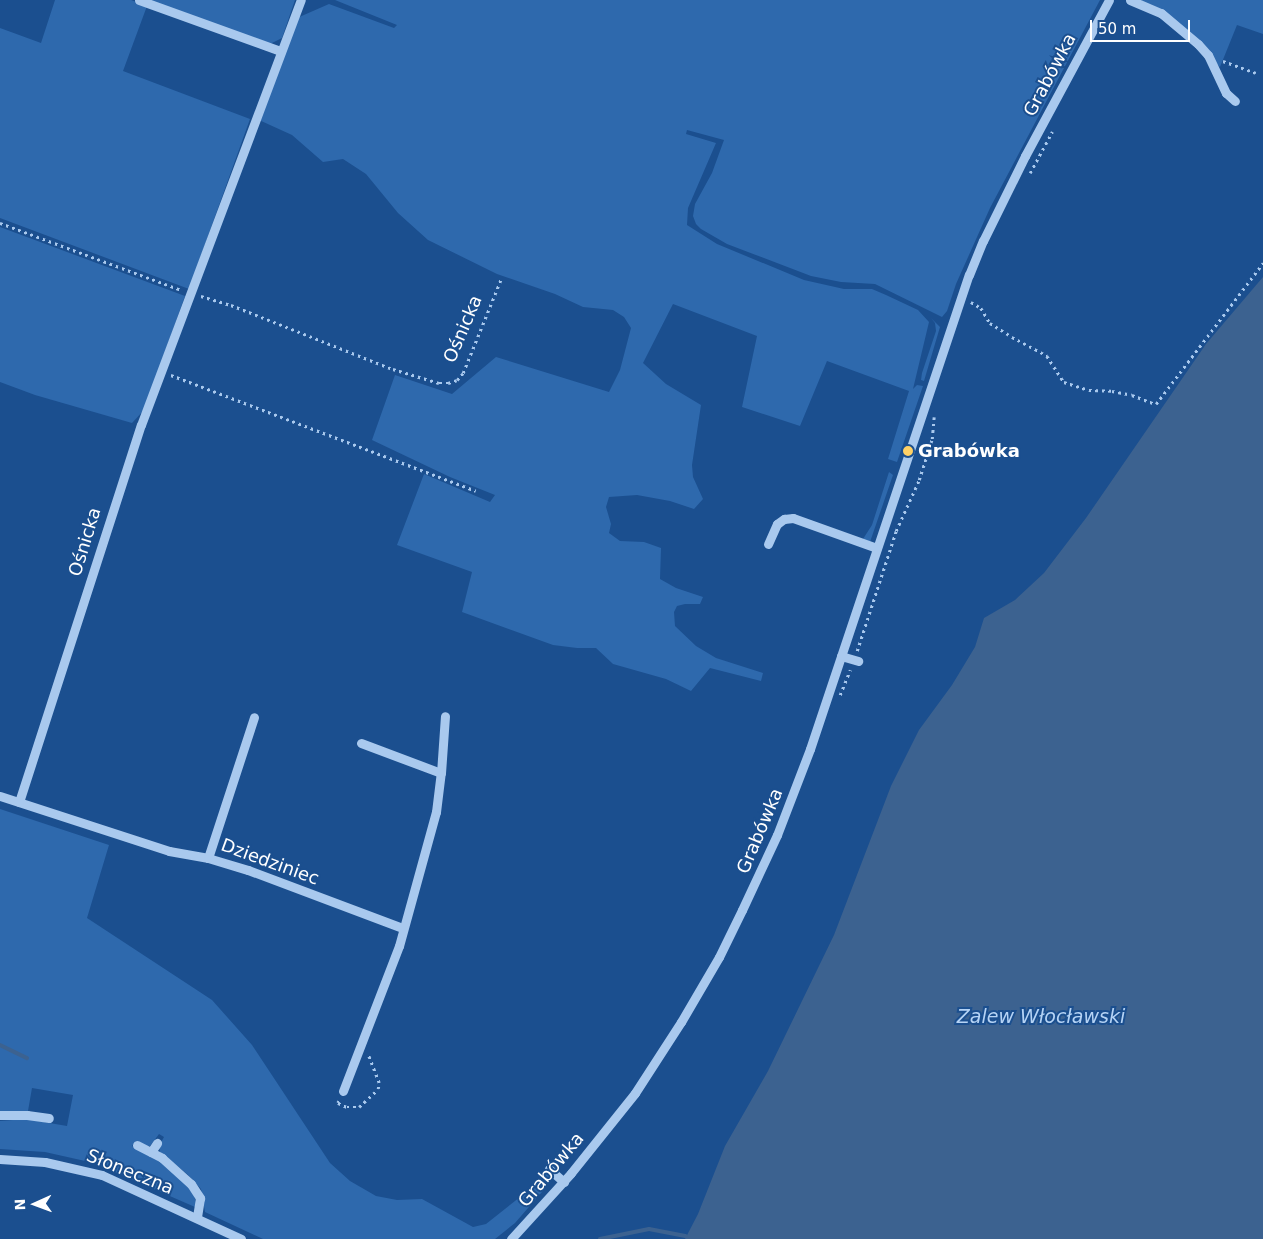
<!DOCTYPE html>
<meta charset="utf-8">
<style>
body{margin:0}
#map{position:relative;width:1263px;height:1239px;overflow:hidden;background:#1b4f8f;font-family:"DejaVu Sans",sans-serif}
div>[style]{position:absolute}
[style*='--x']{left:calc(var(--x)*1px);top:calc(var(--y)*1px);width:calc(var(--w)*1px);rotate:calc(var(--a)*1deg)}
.green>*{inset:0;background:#2e69ad}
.water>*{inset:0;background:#3c6290}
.stream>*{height:4px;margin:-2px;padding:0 2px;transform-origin:2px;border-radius:2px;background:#3c6290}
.path>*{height:2.5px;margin-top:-1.25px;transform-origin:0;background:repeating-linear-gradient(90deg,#a9c9ee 0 2.5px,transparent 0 6.5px)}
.minor>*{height:9px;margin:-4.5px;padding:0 4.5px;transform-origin:4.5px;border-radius:4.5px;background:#a9c9ee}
.dots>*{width:14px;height:14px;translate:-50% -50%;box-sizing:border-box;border:2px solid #1b4f8f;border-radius:50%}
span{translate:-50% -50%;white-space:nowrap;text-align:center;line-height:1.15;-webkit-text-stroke:4px #1b4f8f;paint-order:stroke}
.street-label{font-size:18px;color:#fff}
.poi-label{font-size:18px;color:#fff;font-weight:700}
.left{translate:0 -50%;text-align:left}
.water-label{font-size:19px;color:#b5d3f5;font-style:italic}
.north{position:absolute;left:10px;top:1179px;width:50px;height:50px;-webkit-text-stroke:4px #1b4f8f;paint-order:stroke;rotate:268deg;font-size:14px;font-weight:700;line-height:20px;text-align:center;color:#fff}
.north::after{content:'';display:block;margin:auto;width:18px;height:22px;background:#fff;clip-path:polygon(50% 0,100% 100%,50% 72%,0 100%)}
.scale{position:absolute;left:1090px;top:20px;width:100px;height:22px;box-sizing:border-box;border:2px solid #fff;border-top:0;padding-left:6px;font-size:15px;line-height:18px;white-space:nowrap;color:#fff;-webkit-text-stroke:4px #1b4f8f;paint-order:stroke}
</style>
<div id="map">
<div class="green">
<div style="clip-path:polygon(55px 0,131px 0,147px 6px,123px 71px,250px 119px,189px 289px,0 218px,0 28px,41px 43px)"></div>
<div style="clip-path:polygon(149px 0,295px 0,282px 38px,270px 44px)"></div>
<div style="clip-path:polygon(335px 0,1100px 0,990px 208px,956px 284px,947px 311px,942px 317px,875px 284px,841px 282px,811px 276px,727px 244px,701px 229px,696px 224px,693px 216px,695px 204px,712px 173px,724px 140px,687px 130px,686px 134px,716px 143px,688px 208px,687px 225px,717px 244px,804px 280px,844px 289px,872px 289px,886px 295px,918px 310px,929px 322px,913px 389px,917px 385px,923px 386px,897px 462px,888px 459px,909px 391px,827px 361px,800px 426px,742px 407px,757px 336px,673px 304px,643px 363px,666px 384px,701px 405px,692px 465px,693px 477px,703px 499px,694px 509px,670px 501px,637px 495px,609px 497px,606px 507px,611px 524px,609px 533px,620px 541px,644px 542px,661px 548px,660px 579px,676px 588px,703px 597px,700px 604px,685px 604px,677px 606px,674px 612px,675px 626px,696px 646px,716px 658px,763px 673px,761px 681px,710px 668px,691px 691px,666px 679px,613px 664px,596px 648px,577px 648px,553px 645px,462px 612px,472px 572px,397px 545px,424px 474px,490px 502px,495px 495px,450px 477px,372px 440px,395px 375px,452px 394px,496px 357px,609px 392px,620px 370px,631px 328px,624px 317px,613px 310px,583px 307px,555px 294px,497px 274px,428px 240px,398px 213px,366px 174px,343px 159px,323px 162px,292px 135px,259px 120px,297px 18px,329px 4px,394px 28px,397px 25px)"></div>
<div style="clip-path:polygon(1141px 0,1263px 0,1263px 34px,1237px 25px,1220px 67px)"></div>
<div style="clip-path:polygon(0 227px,185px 296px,144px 410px,132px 423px,35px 395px,0 382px)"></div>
<div style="clip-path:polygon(931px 318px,940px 327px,924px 381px,921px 380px,922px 373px,936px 331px,935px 323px)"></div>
<div style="clip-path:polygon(889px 472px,893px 475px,870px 542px,863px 539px,872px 525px)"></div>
<div style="clip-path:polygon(0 809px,109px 845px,87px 918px,212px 1000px,252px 1045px,330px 1163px,350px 1181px,376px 1196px,397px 1200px,422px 1199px,473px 1227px,486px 1224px,534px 1186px,546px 1171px,554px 1178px,515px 1223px,495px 1239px,263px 1239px,205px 1212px,201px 1189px,187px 1174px,160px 1152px,159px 1146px,164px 1137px,159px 1134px,150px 1146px,146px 1146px,136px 1141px,132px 1146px,159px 1161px,183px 1181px,194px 1195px,196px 1203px,195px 1207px,94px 1163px,45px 1152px,0 1149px,0 1121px,26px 1119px,67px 1126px,73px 1095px,32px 1088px,28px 1111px,0 1112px)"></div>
</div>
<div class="water">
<div style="clip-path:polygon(1263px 277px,1263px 1239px,685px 1239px,698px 1214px,725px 1146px,768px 1071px,834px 935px,891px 786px,919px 730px,952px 685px,975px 647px,984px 618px,1015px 600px,1044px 573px,1086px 518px,1206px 344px)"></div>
</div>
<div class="stream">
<div style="--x:0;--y:1045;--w:30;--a:26"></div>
<div style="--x:600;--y:1239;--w:50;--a:-11.5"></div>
<div style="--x:649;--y:1229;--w:37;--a:11"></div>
</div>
<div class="path">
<div style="--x:1223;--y:61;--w:35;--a:20"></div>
<div style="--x:1030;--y:173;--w:47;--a:-61.8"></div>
<div style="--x:0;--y:223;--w:193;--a:20.3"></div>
<div style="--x:201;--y:296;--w:31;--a:17"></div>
<div style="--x:231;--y:305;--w:174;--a:21.6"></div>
<div style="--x:393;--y:369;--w:48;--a:16.9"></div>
<div style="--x:439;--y:383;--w:9;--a:0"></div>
<div style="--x:448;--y:383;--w:9;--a:-18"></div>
<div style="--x:457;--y:380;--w:9;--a:-49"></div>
<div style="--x:463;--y:373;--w:101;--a:-68"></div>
<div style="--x:971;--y:302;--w:12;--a:31"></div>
<div style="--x:981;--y:308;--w:17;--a:59"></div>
<div style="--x:990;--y:323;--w:26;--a:32"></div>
<div style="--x:1012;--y:337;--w:40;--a:28"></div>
<div style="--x:1047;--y:356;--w:31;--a:57"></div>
<div style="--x:1064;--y:382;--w:26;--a:18"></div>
<div style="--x:1089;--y:390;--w:23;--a:2"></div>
<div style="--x:1112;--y:391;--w:20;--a:11"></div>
<div style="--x:1132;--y:395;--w:26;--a:21"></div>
<div style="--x:1156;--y:404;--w:177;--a:-52.8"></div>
<div style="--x:171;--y:375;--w:326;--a:20.8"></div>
<div style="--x:857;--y:651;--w:126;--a:-72"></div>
<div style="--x:896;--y:531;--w:56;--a:-65.7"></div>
<div style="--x:919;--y:480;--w:43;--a:-72.4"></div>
<div style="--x:932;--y:439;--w:22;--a:-85"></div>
<div style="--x:840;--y:695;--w:27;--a:-68"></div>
<div style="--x:339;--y:1101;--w:2;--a:117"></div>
<div style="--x:338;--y:1103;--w:10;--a:24"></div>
<div style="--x:347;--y:1107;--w:12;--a:0"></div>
<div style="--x:359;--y:1107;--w:26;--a:-43"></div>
<div style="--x:378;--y:1089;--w:6;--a:-81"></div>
<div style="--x:379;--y:1083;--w:30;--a:-111"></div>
</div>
<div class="minor">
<div style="--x:139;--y:0;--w:151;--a:19.8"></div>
<div style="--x:1130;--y:0;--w:34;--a:23"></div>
<div style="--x:1161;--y:13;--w:48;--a:40"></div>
<div style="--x:1198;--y:44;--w:15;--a:48"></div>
<div style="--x:1208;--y:55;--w:42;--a:64.7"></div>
<div style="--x:1226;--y:93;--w:12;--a:42"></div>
<div style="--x:768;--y:544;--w:22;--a:-66"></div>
<div style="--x:777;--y:524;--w:9;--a:-36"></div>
<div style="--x:784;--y:519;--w:9;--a:-6"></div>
<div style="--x:793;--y:518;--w:89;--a:19.7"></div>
<div style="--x:841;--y:656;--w:18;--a:16"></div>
<div style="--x:361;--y:743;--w:85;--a:20.6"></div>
<div style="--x:0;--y:796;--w:178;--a:18"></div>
<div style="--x:169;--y:851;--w:40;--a:10"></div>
<div style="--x:208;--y:858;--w:42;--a:16.7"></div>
<div style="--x:248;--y:870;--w:165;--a:20.6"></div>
<div style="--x:19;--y:802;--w:396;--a:-72.1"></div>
<div style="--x:141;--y:425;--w:454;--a:-69.4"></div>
<div style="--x:208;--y:858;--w:148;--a:-71.9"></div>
<div style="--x:343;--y:1091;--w:155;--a:-68.9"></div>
<div style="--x:399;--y:946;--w:139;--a:-74.6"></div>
<div style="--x:436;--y:812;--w:39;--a:-83"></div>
<div style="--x:441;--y:773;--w:57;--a:-86"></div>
<div style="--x:0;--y:1115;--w:27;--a:0"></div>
<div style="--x:27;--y:1115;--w:22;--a:8"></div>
<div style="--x:137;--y:1145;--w:28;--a:27"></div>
<div style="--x:162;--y:1158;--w:39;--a:42"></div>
<div style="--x:191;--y:1184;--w:17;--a:57"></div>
<div style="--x:200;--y:1198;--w:20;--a:99"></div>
<div style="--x:151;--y:1152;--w:11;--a:-56"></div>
<div style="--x:0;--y:1159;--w:45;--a:3.8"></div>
<div style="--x:45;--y:1162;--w:58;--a:12.8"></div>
<div style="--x:102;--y:1175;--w:153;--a:24.7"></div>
<div style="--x:549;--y:1169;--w:20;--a:41"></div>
<div style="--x:511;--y:1239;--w:89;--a:-47.7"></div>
<div style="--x:571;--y:1173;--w:102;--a:-51.3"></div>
<div style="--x:635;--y:1093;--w:85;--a:-57.1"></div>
<div style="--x:681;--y:1022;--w:75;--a:-59.7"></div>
<div style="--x:719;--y:957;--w:52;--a:-63.9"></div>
<div style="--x:742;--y:910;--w:83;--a:-65"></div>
<div style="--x:777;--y:835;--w:92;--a:-69"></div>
<div style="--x:810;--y:749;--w:500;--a:-71.5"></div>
<div style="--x:969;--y:275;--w:37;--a:-68"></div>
<div style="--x:983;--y:241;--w:95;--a:-63.7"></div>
<div style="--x:1025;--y:156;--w:177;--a:-61.7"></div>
</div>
<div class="dots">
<div style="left:908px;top:451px;background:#ffd166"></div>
</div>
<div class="street-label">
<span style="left:1050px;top:75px;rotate:-62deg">Grabówka</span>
<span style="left:463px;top:329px;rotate:-67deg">Ośnicka</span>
<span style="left:85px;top:542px;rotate:-73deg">Ośnicka</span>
<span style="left:760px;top:831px;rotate:-67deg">Grabówka</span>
<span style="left:270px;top:862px;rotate:20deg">Dziedziniec</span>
<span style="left:551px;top:1170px;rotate:-50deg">Grabówka</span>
<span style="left:130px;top:1172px;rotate:22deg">Słoneczna</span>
</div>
<div class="poi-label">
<span class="left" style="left:918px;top:451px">Grabówka</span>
</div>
<div class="water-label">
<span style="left:1041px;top:1017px">Zalew Włocławski</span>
</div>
<div class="north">N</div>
<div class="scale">50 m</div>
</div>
